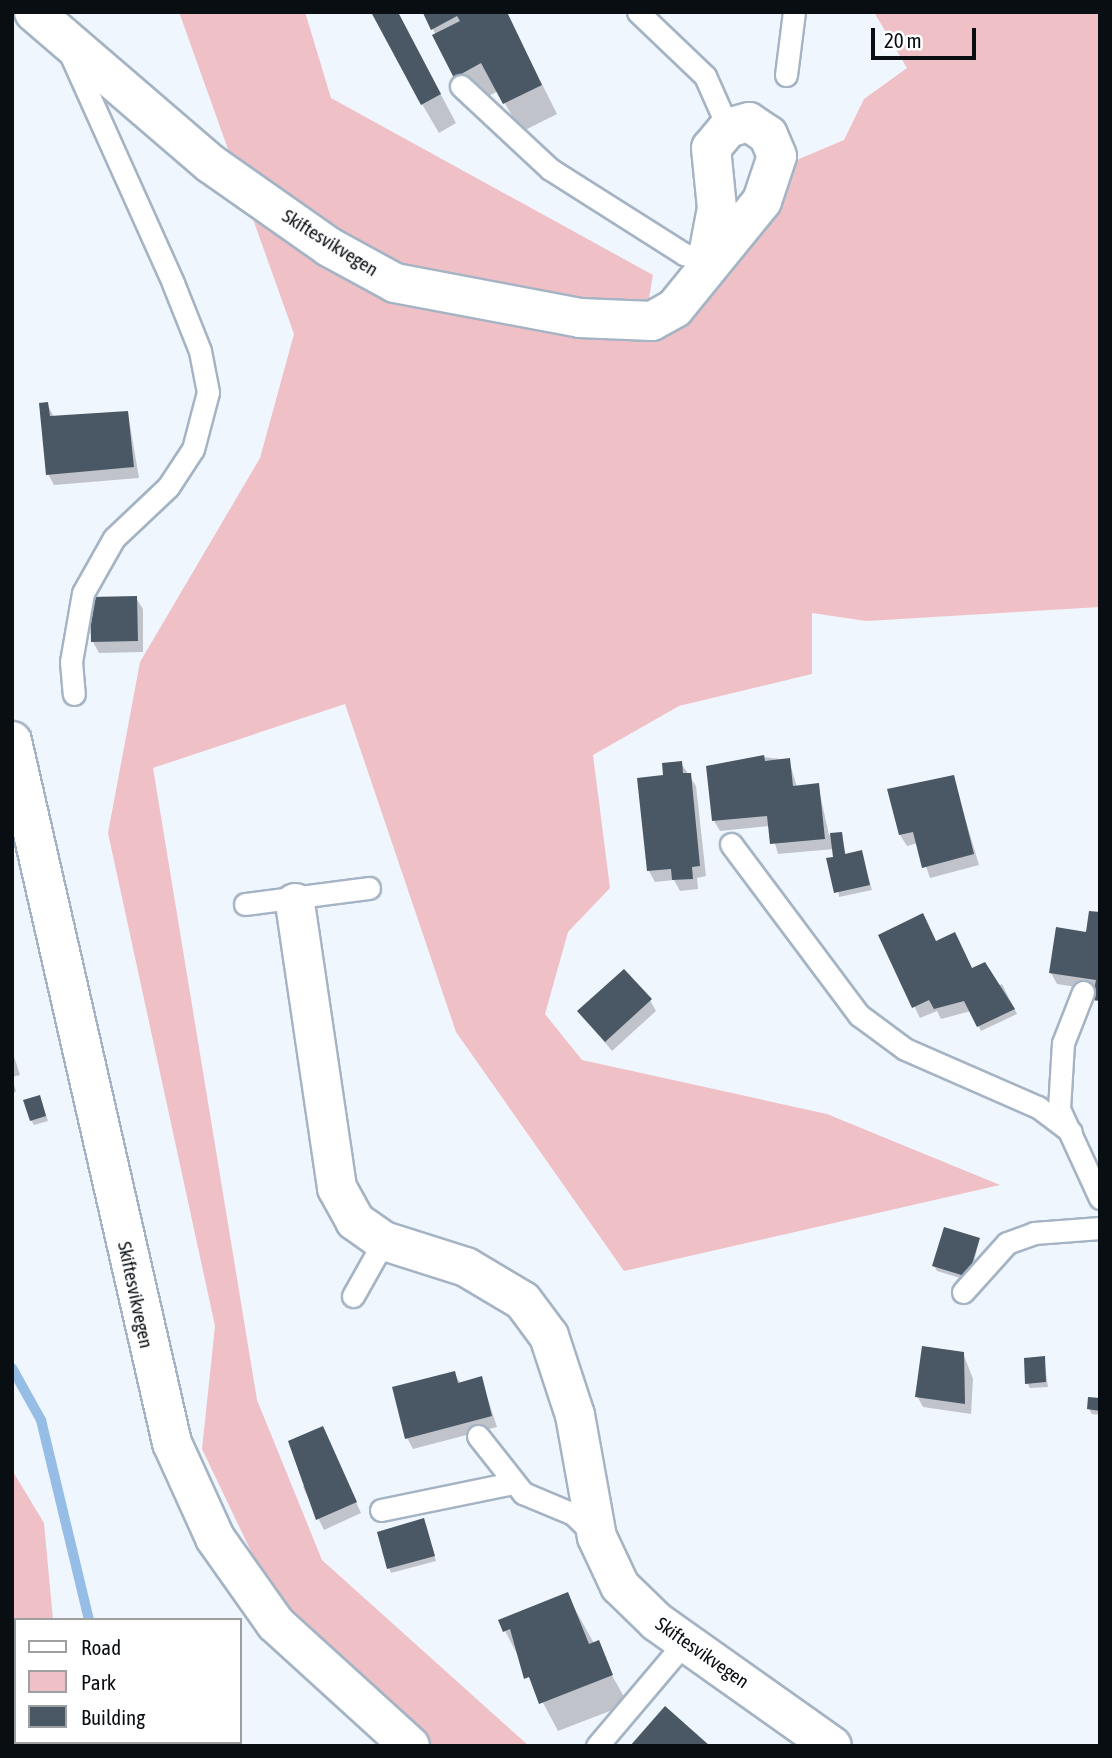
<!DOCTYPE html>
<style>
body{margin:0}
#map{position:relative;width:1112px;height:1758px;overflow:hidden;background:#f0f6fd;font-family:"Asap Condensed",sans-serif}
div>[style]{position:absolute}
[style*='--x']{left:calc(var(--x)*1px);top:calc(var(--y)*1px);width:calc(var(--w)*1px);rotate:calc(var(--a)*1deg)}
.green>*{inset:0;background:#efc1c6}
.shadow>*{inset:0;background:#0003}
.stream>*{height:10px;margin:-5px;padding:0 5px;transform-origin:5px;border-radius:5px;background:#96bde5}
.building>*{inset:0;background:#4a5765}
.roads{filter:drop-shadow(2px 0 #a5b4c4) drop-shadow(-2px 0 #a5b4c4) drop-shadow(0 2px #a5b4c4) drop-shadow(0 -2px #a5b4c4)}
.service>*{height:21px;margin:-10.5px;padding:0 10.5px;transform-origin:10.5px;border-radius:10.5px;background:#fff}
.minor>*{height:38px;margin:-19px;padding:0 19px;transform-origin:19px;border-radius:19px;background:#fff}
.secondary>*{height:38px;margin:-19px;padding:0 19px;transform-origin:19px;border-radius:19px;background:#fff}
span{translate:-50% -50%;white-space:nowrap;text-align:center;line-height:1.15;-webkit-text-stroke:7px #fff;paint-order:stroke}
.street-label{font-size:19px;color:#090e13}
.frame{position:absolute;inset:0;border:14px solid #090e13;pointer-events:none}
.legend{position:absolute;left:14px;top:1618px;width:228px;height:126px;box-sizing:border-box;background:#fff;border:2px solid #9d9fa1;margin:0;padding:9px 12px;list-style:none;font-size:21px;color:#090e13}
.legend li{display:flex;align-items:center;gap:14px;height:35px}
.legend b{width:35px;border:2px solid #9d9fa1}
.scale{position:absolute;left:871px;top:28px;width:105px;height:32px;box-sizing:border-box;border:4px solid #090e13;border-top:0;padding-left:9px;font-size:21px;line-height:24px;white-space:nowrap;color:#090e13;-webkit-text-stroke:5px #fff;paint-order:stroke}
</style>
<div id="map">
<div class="green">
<div style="clip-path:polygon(179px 12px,305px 12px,331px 98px,653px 275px,642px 338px,677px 325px,799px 159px,844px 140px,864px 99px,907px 68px,874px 12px,1100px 12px,1100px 607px,866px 621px,812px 613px,812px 674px,679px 706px,593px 755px,610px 888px,568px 932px,545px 1014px,582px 1060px,827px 1114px,1000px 1185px,624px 1271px,456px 1032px,345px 704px,153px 768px,257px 1400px,322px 1560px,529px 1746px,388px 1746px,314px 1683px,202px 1449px,215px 1326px,108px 833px,140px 662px,260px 458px,294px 334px)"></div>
<div style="clip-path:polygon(12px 1470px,44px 1523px,53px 1620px,16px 1620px,16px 1742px,64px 1746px,12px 1746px)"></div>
</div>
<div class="shadow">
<div style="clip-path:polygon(397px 12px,456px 123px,439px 133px,422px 104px)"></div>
<div style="clip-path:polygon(506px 12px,557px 114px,521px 132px,498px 91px,472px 105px,425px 14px)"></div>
<div style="clip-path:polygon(47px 404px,54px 417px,128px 413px,139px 478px,54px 485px,48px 474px)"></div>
<div style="clip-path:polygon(136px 598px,143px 609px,143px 652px,99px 653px,93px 642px)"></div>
<div style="clip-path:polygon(763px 757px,789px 760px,797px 787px,818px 785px,829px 835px,841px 833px,846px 855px,861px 852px,872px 890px,839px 897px,834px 849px,778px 854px,770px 826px,720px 831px,714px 821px)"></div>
<div style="clip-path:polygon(681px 763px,696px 786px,706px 876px,697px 878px,698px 889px,680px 891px,674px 880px,655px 882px,649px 871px,665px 777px)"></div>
<div style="clip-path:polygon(953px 777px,979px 865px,930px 878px,918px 843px,907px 846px,900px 835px)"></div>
<div style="clip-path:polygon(1100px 914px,1100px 1010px,1096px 990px,1057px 984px,1051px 973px)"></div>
<div style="clip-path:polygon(880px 935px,936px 943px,996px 987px,1002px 984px,1017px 1014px,981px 1031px,971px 1011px,941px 1019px,937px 1011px,920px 1018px)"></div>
<div style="clip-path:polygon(650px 1000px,656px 1011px,612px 1051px,579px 1011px)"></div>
<div style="clip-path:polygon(12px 1050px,20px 1075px,12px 1077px)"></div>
<div style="clip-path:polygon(12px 1079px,16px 1091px,12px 1094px)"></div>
<div style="clip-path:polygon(42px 1102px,48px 1121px,34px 1125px,31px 1120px)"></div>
<div style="clip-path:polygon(979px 1240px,970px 1281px,937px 1271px,934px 1266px)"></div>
<div style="clip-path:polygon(963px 1353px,973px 1379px,971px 1414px,923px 1407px,917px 1396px)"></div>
<div style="clip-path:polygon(1044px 1358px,1048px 1387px,1030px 1388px,1027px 1383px)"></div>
<div style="clip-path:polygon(454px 1373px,461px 1384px,481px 1378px,497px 1427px,413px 1449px,407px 1438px)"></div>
<div style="clip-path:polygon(1100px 1400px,1100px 1415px,1092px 1414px,1089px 1409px)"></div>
<div style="clip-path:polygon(328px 1439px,361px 1513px,324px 1530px,303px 1487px)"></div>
<div style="clip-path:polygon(426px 1525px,436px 1561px,391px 1573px,389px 1568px)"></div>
<div style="clip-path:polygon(567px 1595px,628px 1704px,558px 1731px,505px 1631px)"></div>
</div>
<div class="stream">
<div style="--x:12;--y:1368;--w:60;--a:60.9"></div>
<div style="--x:41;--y:1420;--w:206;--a:76.5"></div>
<div style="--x:119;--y:1742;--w:4;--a:76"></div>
</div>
<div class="building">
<div style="clip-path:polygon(371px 12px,398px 12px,441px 94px,421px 105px)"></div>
<div style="clip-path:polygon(507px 12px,542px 85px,503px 104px,481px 63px,454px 78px,432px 35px,460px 21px,457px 16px,431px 30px,423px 13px)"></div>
<div style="clip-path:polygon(48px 402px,50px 416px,128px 411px,134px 467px,46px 475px,39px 403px)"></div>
<div style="clip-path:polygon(137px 596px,138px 641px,91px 642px,90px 597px)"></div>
<div style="clip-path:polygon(764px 755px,765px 761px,790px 758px,793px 786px,819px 783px,825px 839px,770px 844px,767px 816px,712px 821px,706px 766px)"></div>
<div style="clip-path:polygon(682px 761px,683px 773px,691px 773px,700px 866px,692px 867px,693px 879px,672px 880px,671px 869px,647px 871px,637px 778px,663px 775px,662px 763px)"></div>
<div style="clip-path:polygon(954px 775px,974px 854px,922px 868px,913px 832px,899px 835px,887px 789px)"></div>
<div style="clip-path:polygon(842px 832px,845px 854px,862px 850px,870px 885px,834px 893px,826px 858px,833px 857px,830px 833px)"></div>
<div style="clip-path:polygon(1089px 911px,1100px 912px,1100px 1001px,1092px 1000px,1096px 980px,1049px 973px,1056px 927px,1086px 932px)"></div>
<div style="clip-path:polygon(923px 913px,936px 941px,955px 932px,972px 968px,985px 962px,1015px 1009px,977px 1027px,964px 1001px,934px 1009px,929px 1000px,912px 1008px,878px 935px)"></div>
<div style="clip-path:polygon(624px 969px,652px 999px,605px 1042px,577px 1011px)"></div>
<div style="clip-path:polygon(40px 1095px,46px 1116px,30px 1121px,23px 1100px)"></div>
<div style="clip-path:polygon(944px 1227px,980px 1238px,968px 1277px,932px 1266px)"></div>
<div style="clip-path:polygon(922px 1346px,964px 1352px,965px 1404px,915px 1397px)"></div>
<div style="clip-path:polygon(1045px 1356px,1046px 1382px,1025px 1384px,1024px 1358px)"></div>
<div style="clip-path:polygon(455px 1371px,458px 1383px,482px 1376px,492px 1416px,405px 1439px,392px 1387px)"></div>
<div style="clip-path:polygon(1088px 1397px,1100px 1398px,1100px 1411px,1087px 1409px)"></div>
<div style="clip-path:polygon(323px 1426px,357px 1502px,316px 1520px,288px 1441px)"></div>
<div style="clip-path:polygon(424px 1518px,435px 1556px,387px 1569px,377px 1532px)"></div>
<div style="clip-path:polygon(568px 1592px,589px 1644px,599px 1640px,613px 1675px,539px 1704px,529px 1677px,524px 1679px,510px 1629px,503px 1632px,498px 1620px)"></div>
<div style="clip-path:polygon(665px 1706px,710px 1746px,630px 1746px)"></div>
</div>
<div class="roads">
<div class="service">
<div style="--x:638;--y:12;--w:93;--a:43.7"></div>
<div style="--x:705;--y:76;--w:57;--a:66.1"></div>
<div style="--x:68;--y:49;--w:256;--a:65.8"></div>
<div style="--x:173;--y:283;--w:73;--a:68.3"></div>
<div style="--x:200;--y:351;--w:42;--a:79"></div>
<div style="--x:208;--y:392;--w:59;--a:104.7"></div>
<div style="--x:193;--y:449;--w:45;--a:123.3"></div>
<div style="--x:168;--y:487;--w:74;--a:136.6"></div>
<div style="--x:114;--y:538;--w:63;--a:119.4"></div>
<div style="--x:83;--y:593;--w:70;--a:99.9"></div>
<div style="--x:71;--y:662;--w:32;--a:85"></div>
<div style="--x:786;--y:75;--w:64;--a:-82.8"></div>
<div style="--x:461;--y:86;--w:122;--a:43"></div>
<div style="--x:550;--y:169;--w:159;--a:32.4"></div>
<div style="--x:684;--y:254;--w:24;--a:17"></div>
<div style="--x:731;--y:844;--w:214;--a:53.2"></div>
<div style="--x:859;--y:1015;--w:57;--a:36.5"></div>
<div style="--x:905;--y:1049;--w:145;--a:23.6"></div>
<div style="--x:1038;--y:1107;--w:41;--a:37.1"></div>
<div style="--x:245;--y:904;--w:125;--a:-7.4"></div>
<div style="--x:1083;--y:992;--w:55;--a:111.4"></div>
<div style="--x:1063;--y:1043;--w:66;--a:93.5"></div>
<div style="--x:1059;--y:1109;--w:98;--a:65.3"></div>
<div style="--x:963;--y:1292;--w:66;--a:-48.1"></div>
<div style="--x:1007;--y:1243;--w:29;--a:-20"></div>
<div style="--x:1034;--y:1233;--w:66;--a:-4.3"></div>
<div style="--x:353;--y:1296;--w:63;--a:-60.6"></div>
<div style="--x:478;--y:1436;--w:73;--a:51.7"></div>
<div style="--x:523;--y:1493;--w:54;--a:22.8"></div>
<div style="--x:573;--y:1514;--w:28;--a:44"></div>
<div style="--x:381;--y:1510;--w:135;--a:-11.6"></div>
<div style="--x:597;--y:1746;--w:136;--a:-49.8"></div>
</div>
<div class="minor">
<div style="--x:34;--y:12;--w:233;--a:40.7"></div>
<div style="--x:211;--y:164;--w:144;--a:35.1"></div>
<div style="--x:329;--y:247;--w:75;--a:28.6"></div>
<div style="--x:395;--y:283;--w:188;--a:10.7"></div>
<div style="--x:580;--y:318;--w:72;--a:2.4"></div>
<div style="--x:652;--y:321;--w:26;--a:-29"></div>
<div style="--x:675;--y:308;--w:138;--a:-50.9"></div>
<div style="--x:762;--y:201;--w:47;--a:-71.6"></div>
<div style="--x:777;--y:156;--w:23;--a:-113"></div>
<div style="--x:768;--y:135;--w:23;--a:-146"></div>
<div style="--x:749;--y:122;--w:22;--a:164"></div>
<div style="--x:728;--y:128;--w:26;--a:130"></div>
<div style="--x:711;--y:148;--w:60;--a:84.3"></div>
<div style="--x:717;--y:208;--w:54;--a:100.7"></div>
<div style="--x:295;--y:903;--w:288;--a:81.6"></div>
<div style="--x:337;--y:1188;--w:38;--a:61"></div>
<div style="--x:355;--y:1221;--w:35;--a:35"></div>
<div style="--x:384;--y:1241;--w:86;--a:17.6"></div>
<div style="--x:466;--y:1267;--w:66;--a:30.8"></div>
<div style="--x:523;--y:1301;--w:44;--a:53.4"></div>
<div style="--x:549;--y:1336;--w:83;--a:71.8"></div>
<div style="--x:575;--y:1415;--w:124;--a:79.8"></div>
<div style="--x:597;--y:1537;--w:54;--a:64.9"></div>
<div style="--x:620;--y:1586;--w:52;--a:44.2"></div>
<div style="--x:657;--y:1622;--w:214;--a:35.3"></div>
</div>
<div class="secondary">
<div style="--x:12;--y:741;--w:720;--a:77.16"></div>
<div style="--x:172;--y:1443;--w:104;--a:65.6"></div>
<div style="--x:215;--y:1538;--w:105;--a:54.7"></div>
<div style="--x:276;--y:1624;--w:181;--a:42.3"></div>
</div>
</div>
<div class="street-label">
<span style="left:330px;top:243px;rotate:32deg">Skiftesvikvegen</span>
<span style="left:135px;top:1295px;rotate:78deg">Skiftesvikvegen</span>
<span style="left:702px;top:1653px;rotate:35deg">Skiftesvikvegen</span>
</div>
<div class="frame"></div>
<ul class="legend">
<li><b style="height:9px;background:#fff"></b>Road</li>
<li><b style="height:19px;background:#efc1c6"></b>Park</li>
<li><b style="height:19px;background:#4a5765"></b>Building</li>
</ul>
<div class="scale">20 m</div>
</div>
